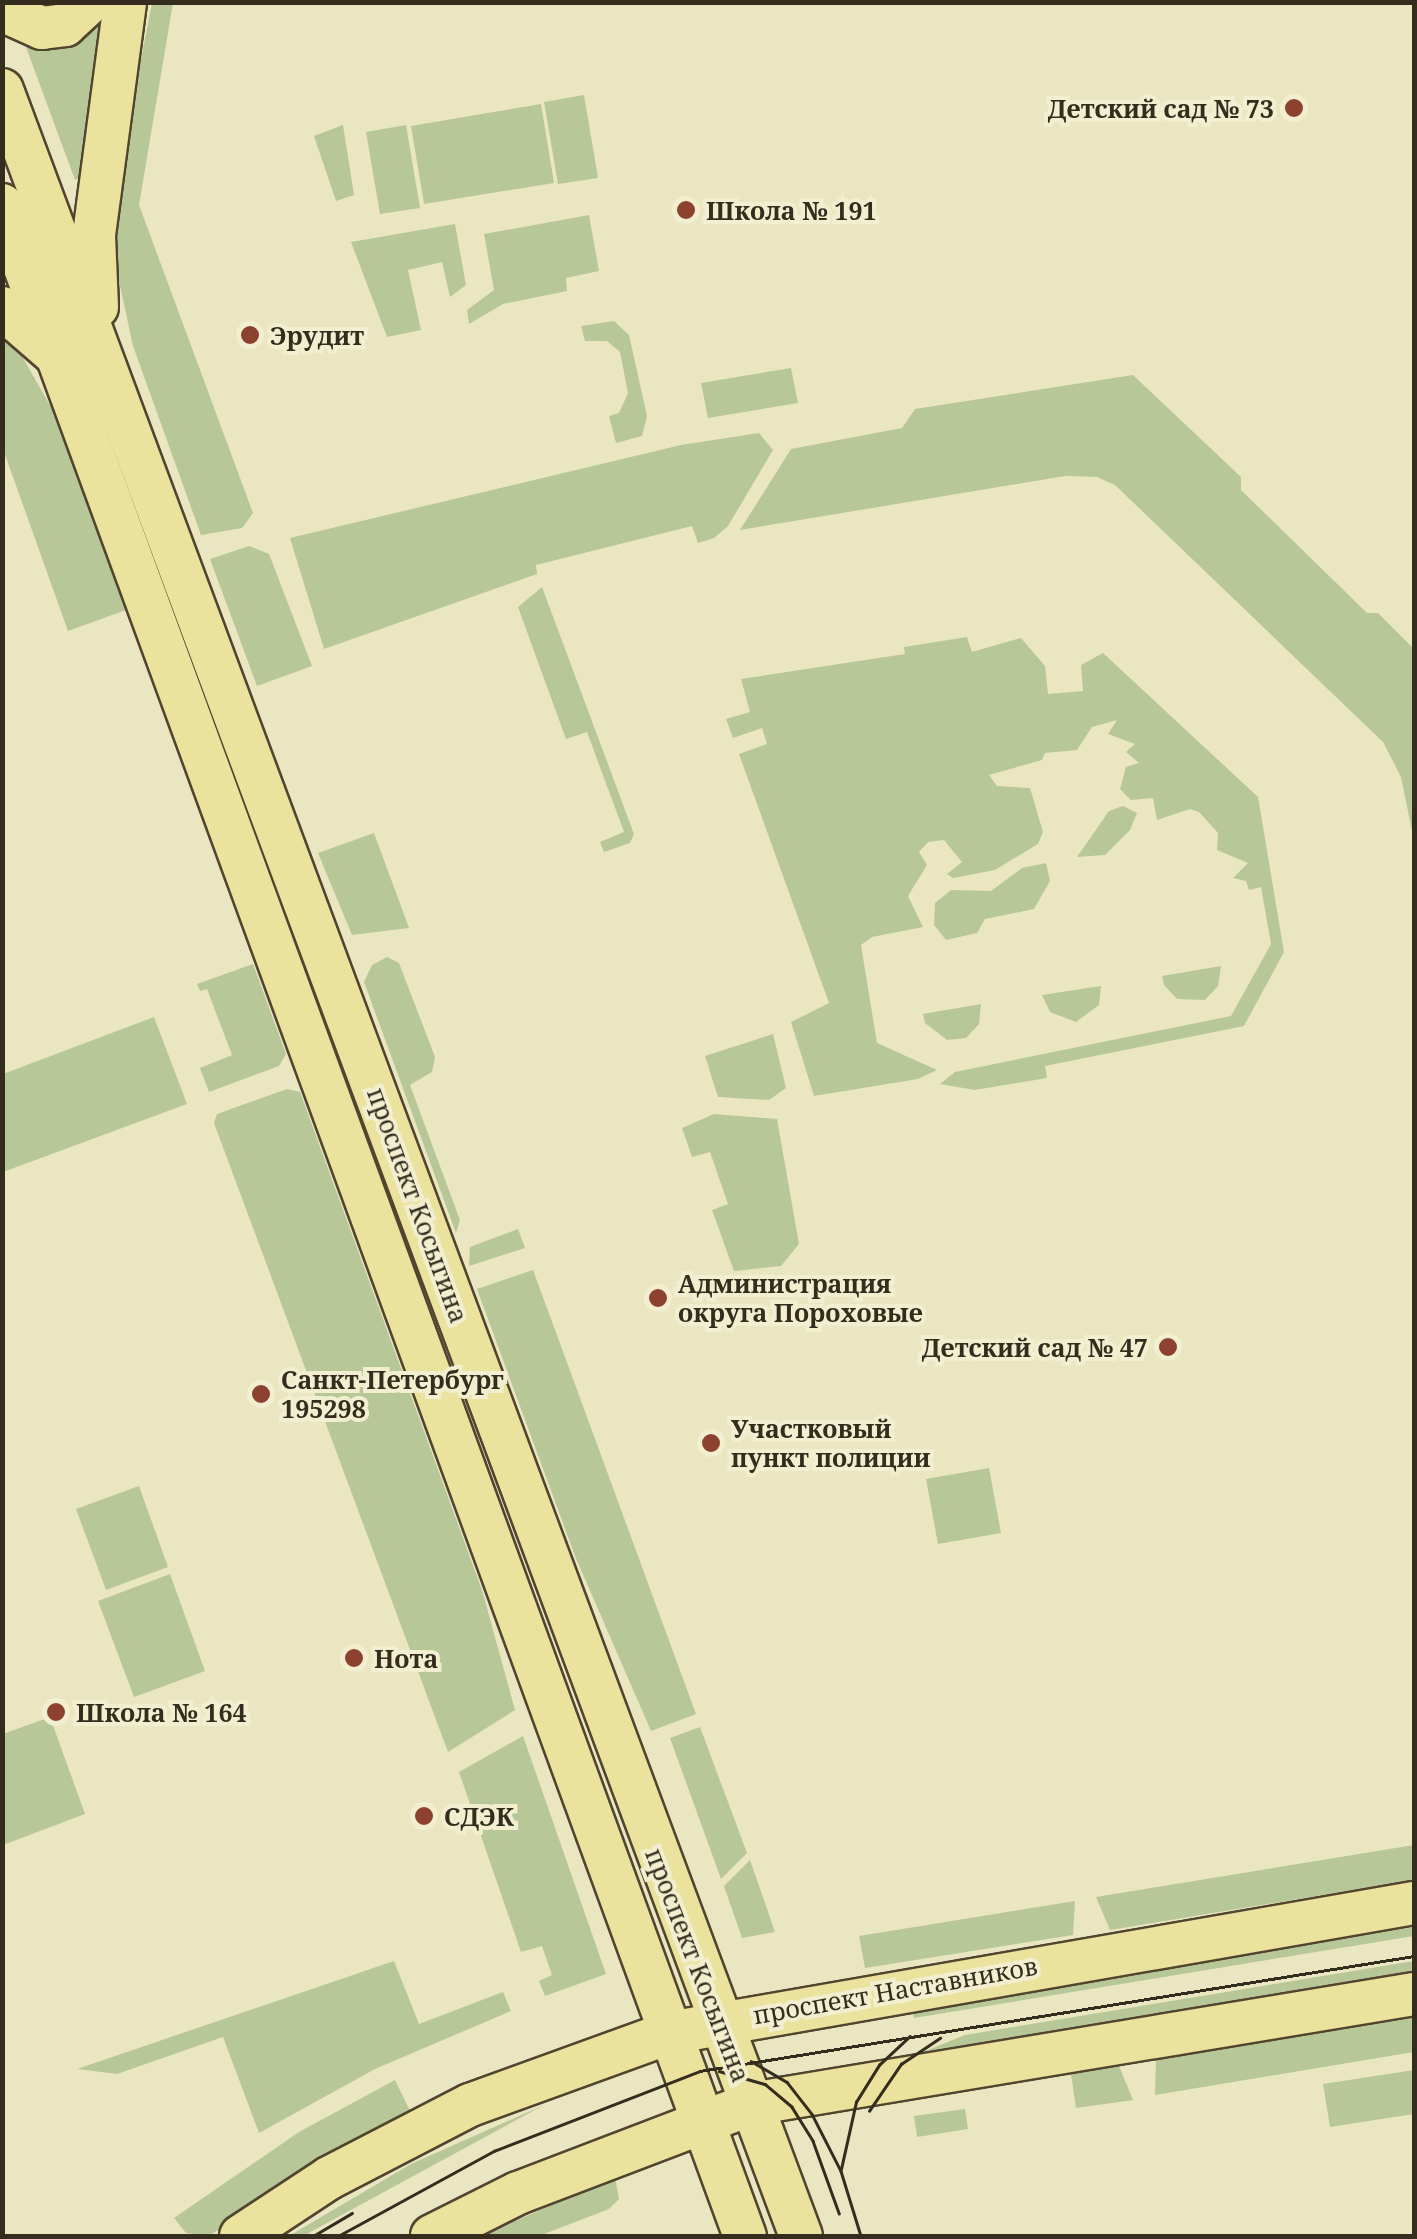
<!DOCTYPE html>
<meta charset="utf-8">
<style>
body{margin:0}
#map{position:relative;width:1417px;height:2239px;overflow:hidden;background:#eae6c2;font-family:"Noto Serif",serif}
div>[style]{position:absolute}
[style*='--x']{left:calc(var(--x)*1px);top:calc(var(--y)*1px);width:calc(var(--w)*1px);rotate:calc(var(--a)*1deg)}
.green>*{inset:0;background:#b8c797}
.roads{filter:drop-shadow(2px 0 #51452f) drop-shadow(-2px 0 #51452f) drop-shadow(0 2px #51452f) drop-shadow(0 -2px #51452f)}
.major>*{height:42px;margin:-21px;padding:0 21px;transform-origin:21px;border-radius:21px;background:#ebe29d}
.tram>*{height:2.5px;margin:-1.25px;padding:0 1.25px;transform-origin:1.25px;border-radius:1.25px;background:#342d1e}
.dots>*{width:28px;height:28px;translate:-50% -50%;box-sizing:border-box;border:5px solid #f2efd1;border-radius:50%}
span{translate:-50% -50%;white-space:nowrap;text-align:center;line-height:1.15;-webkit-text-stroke:8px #f2efd1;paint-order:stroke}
.poi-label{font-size:25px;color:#342d1e;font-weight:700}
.right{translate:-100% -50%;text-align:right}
.left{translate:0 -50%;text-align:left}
.street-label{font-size:25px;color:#342d1e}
.frame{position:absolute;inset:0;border:5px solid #342d1e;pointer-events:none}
</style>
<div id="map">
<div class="green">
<div style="clip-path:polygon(152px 3px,173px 3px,139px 205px,253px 513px,242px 528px,201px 535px,133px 346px,116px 267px,115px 194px)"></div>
<div style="clip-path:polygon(106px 9px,82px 177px,75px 180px,26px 47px)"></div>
<div style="clip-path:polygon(584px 95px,598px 178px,558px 184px,544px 102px)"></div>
<div style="clip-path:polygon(541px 104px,554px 183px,424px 204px,411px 126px)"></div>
<div style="clip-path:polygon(343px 125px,354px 195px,336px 201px,314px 136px)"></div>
<div style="clip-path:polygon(406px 125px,420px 208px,380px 214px,366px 132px)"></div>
<div style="clip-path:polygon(589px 215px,599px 271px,566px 278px,567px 291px,503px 304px,469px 324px,467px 310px,494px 290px,484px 234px)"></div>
<div style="clip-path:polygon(455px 224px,466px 285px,450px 297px,442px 262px,408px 270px,421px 330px,387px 337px,351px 242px)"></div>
<div style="clip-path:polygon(614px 321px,629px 335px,647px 416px,642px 436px,616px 443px,609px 416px,619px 413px,628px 393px,620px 352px,607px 341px,585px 341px,581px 326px)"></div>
<div style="clip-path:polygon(3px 323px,51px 407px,126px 610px,68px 631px,3px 449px)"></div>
<div style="clip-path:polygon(791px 368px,798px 403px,708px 418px,701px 383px)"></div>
<div style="clip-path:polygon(1133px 375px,1241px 477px,1241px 490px,1367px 613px,1378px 613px,1414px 649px,1414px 841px,1401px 777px,1383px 742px,1115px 485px,1097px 477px,1065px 476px,740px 530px,791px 449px,902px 428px,915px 409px)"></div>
<div style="clip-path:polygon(759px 433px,773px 450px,728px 526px,714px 538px,698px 543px,692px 526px,536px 565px,537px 574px,324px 649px,290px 538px,681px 445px)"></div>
<div style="clip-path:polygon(249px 546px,269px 554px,312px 666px,257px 686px,210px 559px)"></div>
<div style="clip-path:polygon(542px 587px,634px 834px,630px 843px,604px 852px,600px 842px,624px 832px,587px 732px,566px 739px,518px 607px)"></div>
<div style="clip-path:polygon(967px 637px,972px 652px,1021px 638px,1045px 666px,1048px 694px,1083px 691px,1081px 665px,1103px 653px,1258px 797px,1284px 952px,1244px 1026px,1045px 1066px,1047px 1078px,975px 1090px,940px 1084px,955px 1072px,1231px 1016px,1271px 944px,1261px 887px,1249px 890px,1246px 881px,1233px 878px,1248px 863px,1217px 850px,1218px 833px,1199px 812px,1190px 809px,1157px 820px,1153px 798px,1131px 800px,1120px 789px,1126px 767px,1139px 763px,1126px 752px,1135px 744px,1108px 734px,1117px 720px,1092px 727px,1077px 750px,1045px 753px,1042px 760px,989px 775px,997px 786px,1030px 788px,1043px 832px,1038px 844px,995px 870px,953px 878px,947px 874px,962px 862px,944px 840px,928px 842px,919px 852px,927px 865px,908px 896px,923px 927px,872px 937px,861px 945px,877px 1043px,937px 1070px,918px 1079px,814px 1096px,791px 1022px,829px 1003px,739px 754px,767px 744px,762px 728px,733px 738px,726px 719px,750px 712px,741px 679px,905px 654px,904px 647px)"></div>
<div style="clip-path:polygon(1123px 806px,1137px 813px,1130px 830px,1105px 855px,1077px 857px,1109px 811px)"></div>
<div style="clip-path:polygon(374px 833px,409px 928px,352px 935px,318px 853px)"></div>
<div style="clip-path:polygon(1046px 863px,1050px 881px,1034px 909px,985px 919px,977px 933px,946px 940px,934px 925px,935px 903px,951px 890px,991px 891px,1022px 868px)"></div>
<div style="clip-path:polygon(387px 957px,399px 963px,435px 1057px,432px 1072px,410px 1085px,460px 1220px,456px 1233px,364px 982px,372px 965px)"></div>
<div style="clip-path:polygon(253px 964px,286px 1054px,279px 1066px,209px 1092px,200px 1068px,232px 1055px,207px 989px,200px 991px,197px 984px)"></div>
<div style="clip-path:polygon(1221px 966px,1218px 986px,1205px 1000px,1177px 999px,1164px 985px,1162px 976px)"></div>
<div style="clip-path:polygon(1101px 986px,1099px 1005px,1076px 1022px,1050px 1012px,1042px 995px)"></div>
<div style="clip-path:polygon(981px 1004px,979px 1024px,966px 1038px,947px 1040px,925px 1023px,923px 1014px)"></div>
<div style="clip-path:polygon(154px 1017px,187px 1104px,3px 1172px,3px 1074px)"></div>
<div style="clip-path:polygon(773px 1034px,786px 1088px,769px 1100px,718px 1097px,705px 1056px)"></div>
<div style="clip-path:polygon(287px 1089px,300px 1092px,482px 1590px,515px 1710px,448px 1752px,214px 1123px,217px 1114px)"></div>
<div style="clip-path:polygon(714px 1114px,777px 1119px,799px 1244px,781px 1266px,734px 1271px,712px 1210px,728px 1204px,710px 1152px,692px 1157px,682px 1128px)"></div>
<div style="clip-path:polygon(518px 1229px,525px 1248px,469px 1266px,470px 1247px)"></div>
<div style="clip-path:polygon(533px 1270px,696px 1714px,651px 1731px,575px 1556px,477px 1289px)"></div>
<div style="clip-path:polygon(989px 1468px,1001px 1533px,938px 1544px,926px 1479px)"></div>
<div style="clip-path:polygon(139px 1486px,168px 1567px,106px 1590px,76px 1509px)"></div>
<div style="clip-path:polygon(170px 1574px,205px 1671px,134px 1697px,98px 1601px)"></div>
<div style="clip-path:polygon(50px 1717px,85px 1814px,3px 1845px,3px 1734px)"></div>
<div style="clip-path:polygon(700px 1727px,747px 1853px,721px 1879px,670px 1738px)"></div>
<div style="clip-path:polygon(523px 1736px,606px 1974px,545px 1996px,539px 1981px,552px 1975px,542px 1946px,521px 1952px,459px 1772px)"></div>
<div style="clip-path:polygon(1414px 1845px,1414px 1880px,1110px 1930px,1096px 1897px)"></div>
<div style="clip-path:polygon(750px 1860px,775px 1932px,742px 1938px,724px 1886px)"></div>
<div style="clip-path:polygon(1075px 1901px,1073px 1935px,865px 1968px,859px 1936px)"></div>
<div style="clip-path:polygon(1414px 1927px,1414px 1936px,914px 2018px,912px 2010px)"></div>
<div style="clip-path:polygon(394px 1961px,419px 2024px,503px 1992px,511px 2011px,375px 2069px,259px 2133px,223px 2037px,117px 2074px,77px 2069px)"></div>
<div style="clip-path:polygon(1414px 1961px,1414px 1971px,923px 2052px,965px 2035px)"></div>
<div style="clip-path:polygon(1414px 2017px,1414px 2052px,1155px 2095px,1156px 2059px)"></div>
<div style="clip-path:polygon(1119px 2066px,1133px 2100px,1076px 2108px,1071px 2074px)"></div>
<div style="clip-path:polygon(1414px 2070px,1414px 2114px,1330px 2127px,1323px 2084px)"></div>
<div style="clip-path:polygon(395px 2080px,412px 2115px,208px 2236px,186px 2233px,174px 2218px,299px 2132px)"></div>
<div style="clip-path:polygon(544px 2105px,303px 2236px,289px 2236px,411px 2164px)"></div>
<div style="clip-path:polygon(965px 2109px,968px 2129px,917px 2137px,914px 2116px)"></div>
<div style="clip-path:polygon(615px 2178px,619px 2199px,609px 2209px,539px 2236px,479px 2236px)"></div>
</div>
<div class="roads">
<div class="major">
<div style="--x:2;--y:10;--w:44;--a:24.2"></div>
<div style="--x:42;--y:28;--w:23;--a:-7"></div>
<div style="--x:65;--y:25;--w:34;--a:-43"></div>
<div style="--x:2;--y:90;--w:2290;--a:69.58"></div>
<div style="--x:2;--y:205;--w:2163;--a:69.91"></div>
<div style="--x:97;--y:307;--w:72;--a:-92.4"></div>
<div style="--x:94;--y:235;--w:235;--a:-82.4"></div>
<div style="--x:2;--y:308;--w:70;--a:41"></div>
<div style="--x:241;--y:2236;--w:105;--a:-33.4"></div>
<div style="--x:329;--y:2178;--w:159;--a:-27.4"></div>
<div style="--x:470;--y:2105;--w:212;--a:-19.9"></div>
<div style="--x:669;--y:2033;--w:756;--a:-9.9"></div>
<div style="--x:432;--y:2236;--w:96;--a:-26.6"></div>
<div style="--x:518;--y:2193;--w:249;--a:-20.9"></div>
<div style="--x:751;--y:2104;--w:672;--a:-9.42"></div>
</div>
</div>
<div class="tram">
<div style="--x:751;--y:2061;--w:42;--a:30.3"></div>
<div style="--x:787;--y:2082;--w:41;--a:52"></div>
<div style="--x:812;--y:2114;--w:64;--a:63"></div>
<div style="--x:841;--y:2171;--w:68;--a:72.9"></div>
<div style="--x:719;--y:2071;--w:48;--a:15.8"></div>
<div style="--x:765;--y:2084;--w:35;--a:40"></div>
<div style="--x:792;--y:2107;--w:40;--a:58"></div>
<div style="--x:813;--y:2141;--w:77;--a:70.1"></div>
<div style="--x:869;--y:2111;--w:57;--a:-55.8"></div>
<div style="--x:901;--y:2064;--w:47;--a:-33.7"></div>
<div style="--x:841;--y:2169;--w:69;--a:-77.4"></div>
<div style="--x:856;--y:2102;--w:44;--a:-58.1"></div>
<div style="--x:879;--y:2065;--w:42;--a:-43.1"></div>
<div style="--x:313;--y:2236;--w:45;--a:-30.5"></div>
<div style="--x:338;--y:2236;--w:178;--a:-28.6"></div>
<div style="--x:494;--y:2151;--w:221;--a:-21.2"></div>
<div style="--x:700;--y:2071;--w:723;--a:-9.15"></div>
</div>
<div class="dots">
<div style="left:1294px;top:108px;background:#8d412f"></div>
<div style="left:686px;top:210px;background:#8d412f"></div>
<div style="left:250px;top:335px;background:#8d412f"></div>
<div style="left:658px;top:1298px;background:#8d412f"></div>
<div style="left:1168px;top:1347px;background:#8d412f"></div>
<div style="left:261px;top:1394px;background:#8d412f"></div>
<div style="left:711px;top:1443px;background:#8d412f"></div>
<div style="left:354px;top:1658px;background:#8d412f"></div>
<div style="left:56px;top:1712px;background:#8d412f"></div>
<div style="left:424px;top:1816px;background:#8d412f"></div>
</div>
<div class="poi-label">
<span class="right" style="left:1274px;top:108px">Детский сад № 73</span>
<span class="left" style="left:706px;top:210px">Школа № 191</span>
<span class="left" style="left:270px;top:335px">Эрудит</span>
<span class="left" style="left:678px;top:1298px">Администрация<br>округа Пороховые</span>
<span class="right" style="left:1148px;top:1347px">Детский сад № 47</span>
<span class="left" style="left:281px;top:1394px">Санкт-Петербург<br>195298</span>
<span class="left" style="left:731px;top:1443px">Участковый<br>пункт полиции</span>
<span class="left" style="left:374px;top:1658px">Нота</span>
<span class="left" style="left:76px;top:1712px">Школа № 164</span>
<span class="left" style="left:444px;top:1816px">СДЭК</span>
</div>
<div class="street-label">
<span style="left:418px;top:1205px;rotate:70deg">проспект Косыгина</span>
<span style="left:698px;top:1965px;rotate:69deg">проспект Косыгина</span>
<span style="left:895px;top:1990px;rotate:-10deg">проспект Наставников</span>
</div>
<div class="frame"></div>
</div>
